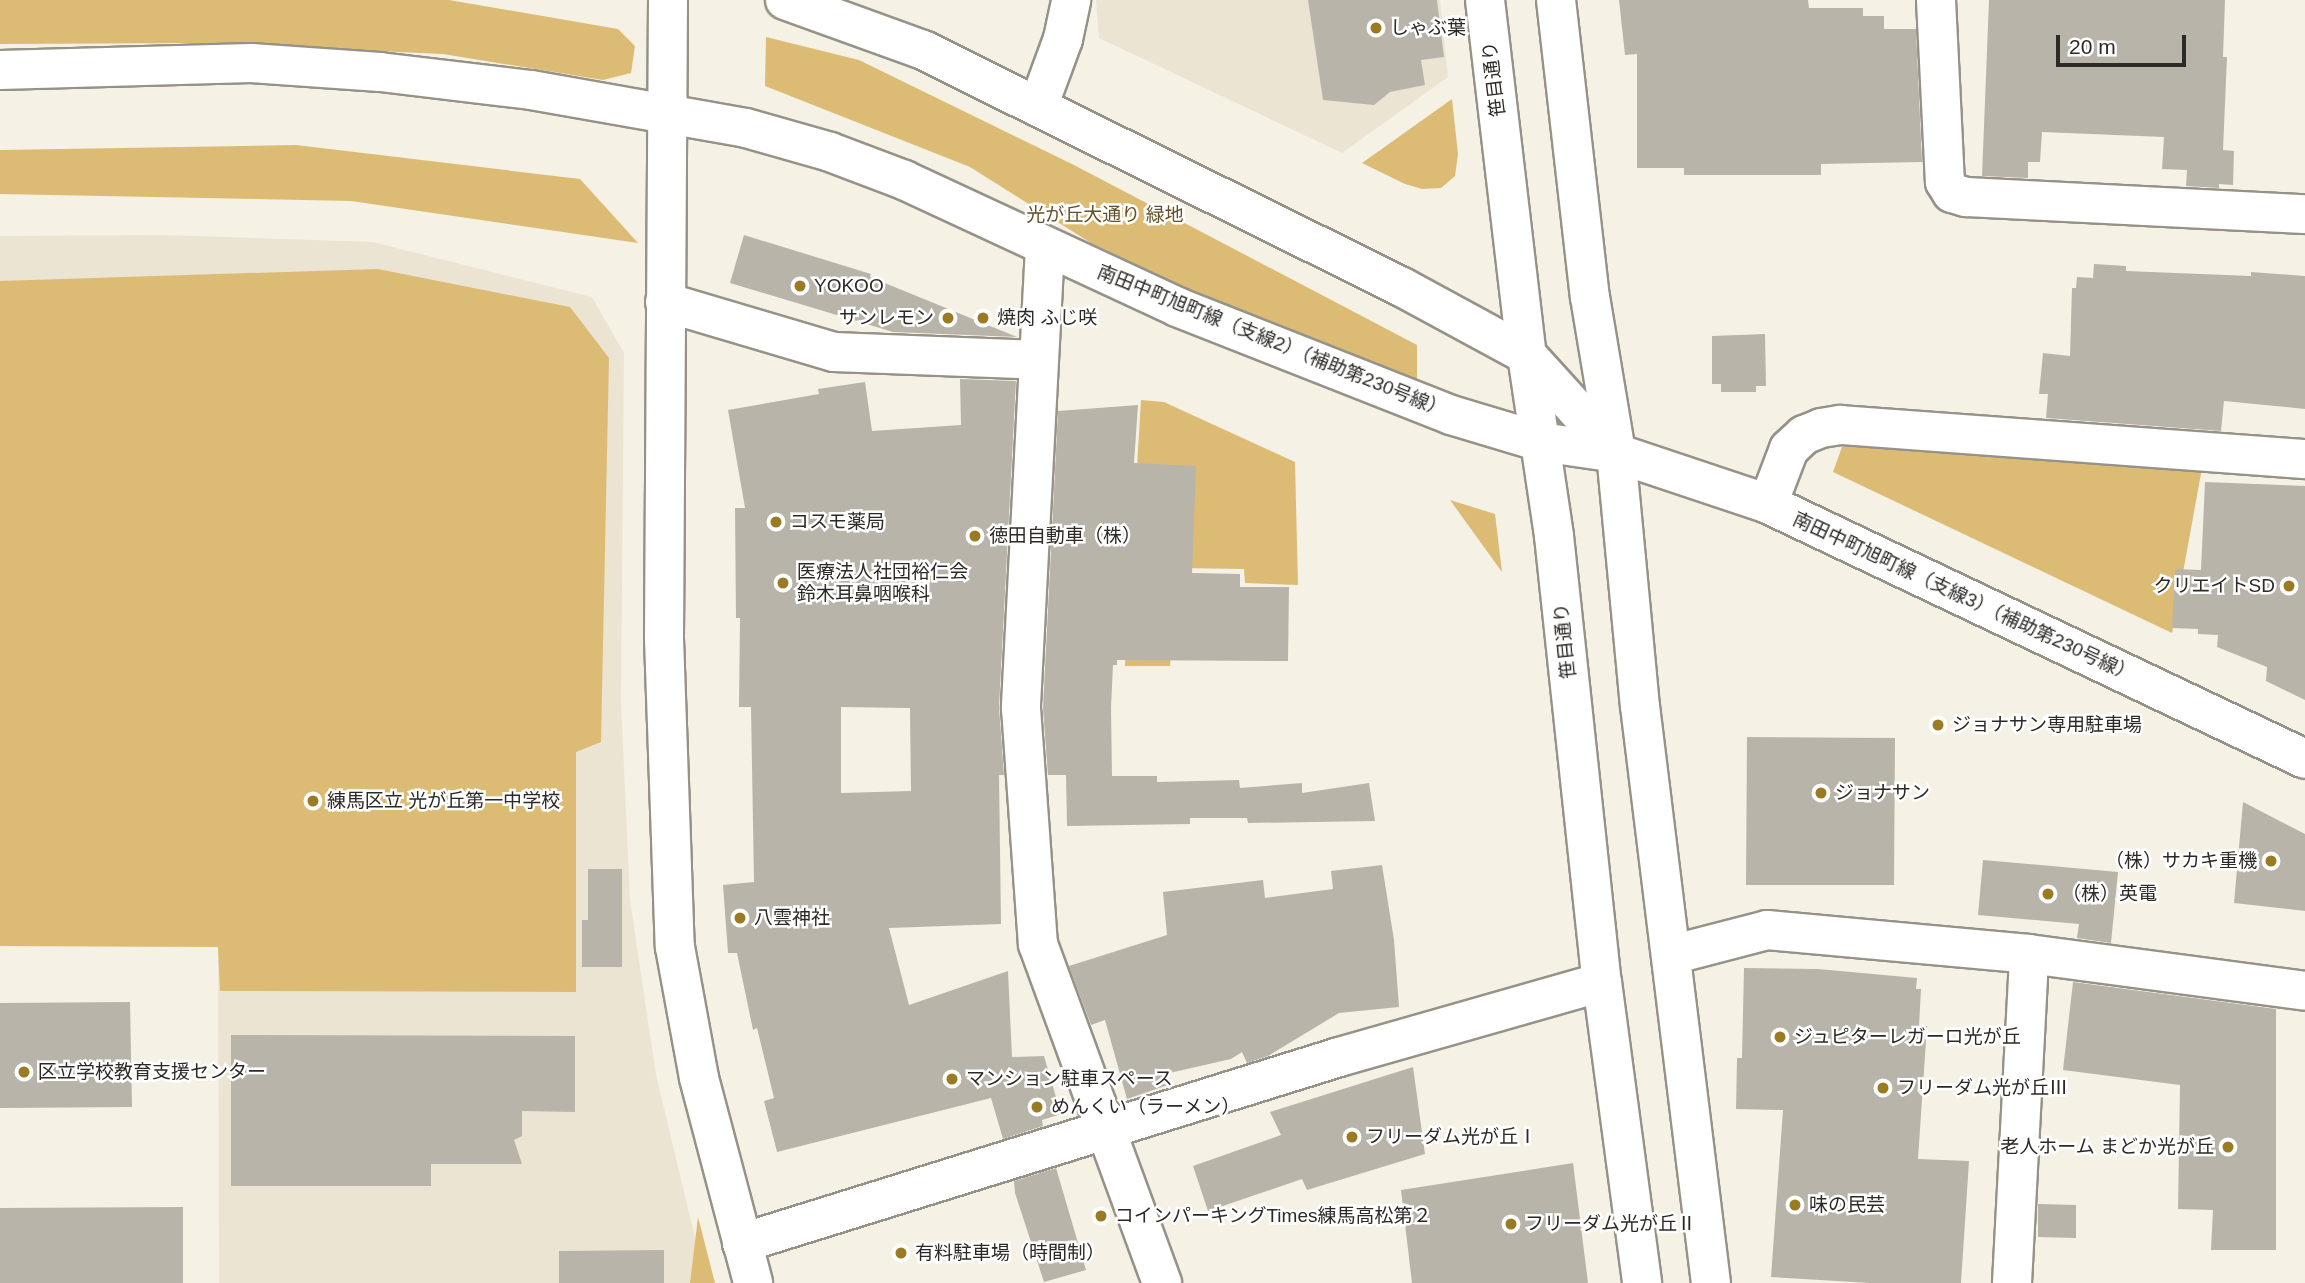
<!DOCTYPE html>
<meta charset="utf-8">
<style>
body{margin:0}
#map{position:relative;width:2305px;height:1283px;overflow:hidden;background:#f6f1e5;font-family:Arial,"Noto Sans JP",sans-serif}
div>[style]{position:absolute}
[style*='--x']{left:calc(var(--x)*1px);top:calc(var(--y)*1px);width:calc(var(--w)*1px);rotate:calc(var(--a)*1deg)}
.built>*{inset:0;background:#ece4d2}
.green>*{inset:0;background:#dcbc74}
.building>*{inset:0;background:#b9b4a9}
.roads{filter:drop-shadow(2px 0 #979287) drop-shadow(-2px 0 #979287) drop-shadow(0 2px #979287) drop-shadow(0 -2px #979287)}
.street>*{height:38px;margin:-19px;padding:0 19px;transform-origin:19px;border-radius:19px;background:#fff}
.secondary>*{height:38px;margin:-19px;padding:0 19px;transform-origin:19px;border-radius:19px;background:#fff}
.dots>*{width:19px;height:19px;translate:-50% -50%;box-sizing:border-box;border:4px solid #fff;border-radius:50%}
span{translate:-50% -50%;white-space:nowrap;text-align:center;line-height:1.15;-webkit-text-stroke:5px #fff;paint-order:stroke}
.poi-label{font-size:19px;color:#2c2a26}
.left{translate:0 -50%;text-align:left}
.right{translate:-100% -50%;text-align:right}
.street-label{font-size:19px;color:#2c2a26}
.park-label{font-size:19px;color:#625129}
.scale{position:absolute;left:2056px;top:35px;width:130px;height:32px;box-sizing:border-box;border:4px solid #2c2a26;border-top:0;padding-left:9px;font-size:21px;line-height:24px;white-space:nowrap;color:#2c2a26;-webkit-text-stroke:5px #fff;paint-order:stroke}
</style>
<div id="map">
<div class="built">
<div style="clip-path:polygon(1096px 0,1440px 0,1448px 77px,1342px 153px,1099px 38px)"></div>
<div style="clip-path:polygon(162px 235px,373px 242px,592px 297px,624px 353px,621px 702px,630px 900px,656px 1075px,706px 1283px,219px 1283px,218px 947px,0 946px,0 236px)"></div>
</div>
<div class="green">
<div style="clip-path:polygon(0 0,449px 0,618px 29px,635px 46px,631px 73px,603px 80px,443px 54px,198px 43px,0 44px)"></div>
<div style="clip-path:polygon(766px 37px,859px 60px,1074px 165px,1417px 345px,1417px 386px,1325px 353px,1091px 243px,970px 167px,765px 86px)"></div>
<div style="clip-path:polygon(1452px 99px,1458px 154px,1455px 176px,1441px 188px,1422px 189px,1405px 184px,1362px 163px)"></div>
<div style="clip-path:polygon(296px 145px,580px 179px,638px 243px,351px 201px,0 194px,0 150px)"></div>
<div style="clip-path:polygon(378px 269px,570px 307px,609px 358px,601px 742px,576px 752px,576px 992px,220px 991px,218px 947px,0 946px,0 281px)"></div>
<div style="clip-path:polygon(1141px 400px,1164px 402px,1295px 462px,1298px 585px,1245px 583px,1244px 569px,1177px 568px,1170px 666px,1125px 666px)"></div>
<div style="clip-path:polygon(1854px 441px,2202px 468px,2172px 633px,1833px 472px,1842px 447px)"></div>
<div style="clip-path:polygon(1450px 500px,1495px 514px,1502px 572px)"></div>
<div style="clip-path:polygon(698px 1217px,715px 1283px,690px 1283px)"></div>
</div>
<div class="building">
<div style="clip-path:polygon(1308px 0,1437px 0,1444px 57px,1421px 60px,1425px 85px,1390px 92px,1374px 105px,1323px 100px)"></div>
<div style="clip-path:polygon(1619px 0,1808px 0,1809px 8px,1863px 8px,1863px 16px,1884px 16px,1884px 29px,1916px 29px,1922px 162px,1821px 164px,1821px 175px,1684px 175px,1684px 168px,1637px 168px,1637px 54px,1625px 55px)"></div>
<div style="clip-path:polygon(1989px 0,2225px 0,2223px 57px,2227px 57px,2223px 150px,2234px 151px,2233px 185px,2219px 184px,2219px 188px,2186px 186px,2187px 170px,2162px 169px,2164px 137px,2042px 132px,2040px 162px,2028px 162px,2028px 178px,1982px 176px)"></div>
<div style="clip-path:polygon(744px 235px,871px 274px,870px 277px,1017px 337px,893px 332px,730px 283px)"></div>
<div style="clip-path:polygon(2094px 264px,2126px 266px,2126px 271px,2251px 276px,2251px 272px,2305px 276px,2305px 409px,2224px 401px,2221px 431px,2046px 418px,2048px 394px,2039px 394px,2043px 353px,2070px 356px,2072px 288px,2076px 288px,2077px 277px,2093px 278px)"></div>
<div style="clip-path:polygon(1765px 334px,1766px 386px,1756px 386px,1756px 392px,1721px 392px,1721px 384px,1712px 384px,1712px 336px)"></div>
<div style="clip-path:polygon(evenodd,960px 379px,1016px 381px,999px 707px,1004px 775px,999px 775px,1001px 924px,889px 928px,909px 1005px,1008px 971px,1012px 1057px,1044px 1056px,1061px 1114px,1042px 1120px,1043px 1126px,1003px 1139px,991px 1098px,777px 1152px,764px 1101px,774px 1098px,757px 1028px,753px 1030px,737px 953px,728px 953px,723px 885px,754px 882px,751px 707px,739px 707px,740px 618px,736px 618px,735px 508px,745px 508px,728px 410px,819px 394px,818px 389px,865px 382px,872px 431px,961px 425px,960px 379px,841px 707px,910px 708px,911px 791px,841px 793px,841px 707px)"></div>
<div style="clip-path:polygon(1138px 405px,1134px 463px,1196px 466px,1192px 573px,1240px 574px,1240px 587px,1289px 587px,1288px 661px,1117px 660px,1117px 665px,1113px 665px,1111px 707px,1112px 776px,1157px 776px,1157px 782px,1239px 780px,1240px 788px,1302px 783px,1302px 793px,1369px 783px,1375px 821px,1248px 823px,1247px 818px,1190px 818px,1190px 824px,1067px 826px,1066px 775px,1048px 775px,1043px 708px,1058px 411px)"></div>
<div style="clip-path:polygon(2205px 482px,2305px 486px,2305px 700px,2266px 681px,2267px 667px,2217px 647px,2218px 635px,2198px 634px,2198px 629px,2172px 628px,2175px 569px,2201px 570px)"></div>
<div style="clip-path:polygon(1747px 737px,1895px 738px,1894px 885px,1746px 885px)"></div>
<div style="clip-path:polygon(2243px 802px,2305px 834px,2305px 911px,2234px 903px)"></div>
<div style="clip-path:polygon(1983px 860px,2118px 872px,2111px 943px,2077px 938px,2079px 924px,1978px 915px)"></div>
<div style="clip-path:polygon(1382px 865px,1394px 940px,1399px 1007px,1339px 1013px,1268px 1056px,1247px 1063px,1242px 1052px,1231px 1059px,1165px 1074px,1168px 1085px,1127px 1099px,1105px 1020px,1091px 1025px,1069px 966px,1167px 935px,1163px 892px,1263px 880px,1265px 898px,1333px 889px,1331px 871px)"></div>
<div style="clip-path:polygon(588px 869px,622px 869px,622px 967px,582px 967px,582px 920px,588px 920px)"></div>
<div style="clip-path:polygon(1744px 968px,1818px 969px,1917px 978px,1916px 989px,1921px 989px,1919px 1026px,1927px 1026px,1918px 1159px,1969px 1161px,1961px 1283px,1870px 1283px,1771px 1277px,1783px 1110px,1736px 1109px,1737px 1058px,1742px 1058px)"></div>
<div style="clip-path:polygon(2073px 982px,2276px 1009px,2276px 1250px,2211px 1250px,2213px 1210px,2178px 1209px,2180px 1085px,2063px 1070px)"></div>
<div style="clip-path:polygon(130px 1002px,132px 1107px,0 1108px,0 1003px)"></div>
<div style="clip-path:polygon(231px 1035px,575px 1036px,575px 1112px,522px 1111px,522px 1136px,514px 1140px,522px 1164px,431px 1164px,431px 1186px,231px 1186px)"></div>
<div style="clip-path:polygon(1413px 1067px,1425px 1154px,1307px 1190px,1302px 1179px,1208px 1211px,1193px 1166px,1281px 1135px,1270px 1112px)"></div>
<div style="clip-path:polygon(1573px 1163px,1588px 1283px,1412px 1283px,1401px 1190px)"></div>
<div style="clip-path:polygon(1056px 1168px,1086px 1270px,1044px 1282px,1015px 1193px,1014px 1181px)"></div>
<div style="clip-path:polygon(2038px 1204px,2076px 1205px,2076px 1238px,2038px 1237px)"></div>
<div style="clip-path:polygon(183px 1207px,183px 1283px,0 1283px,0 1208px)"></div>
<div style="clip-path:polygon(664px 1250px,664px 1283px,559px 1283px,559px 1251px)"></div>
</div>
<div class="roads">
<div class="street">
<div style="--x:1936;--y:0;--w:182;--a:87.2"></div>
<div style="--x:1945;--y:182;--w:13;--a:58"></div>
<div style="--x:1952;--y:193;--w:15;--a:16"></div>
<div style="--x:1966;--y:197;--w:339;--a:2.9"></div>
<div style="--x:1038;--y:107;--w:72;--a:-69.8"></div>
<div style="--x:1063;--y:39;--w:40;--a:-78"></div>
<div style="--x:1045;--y:247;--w:462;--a:93"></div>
<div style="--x:1021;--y:708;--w:237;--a:85.9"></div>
<div style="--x:1038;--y:944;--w:361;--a:69.9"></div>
<div style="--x:665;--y:302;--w:176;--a:16.5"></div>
<div style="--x:834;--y:352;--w:205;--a:2.2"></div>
<div style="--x:1768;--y:504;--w:59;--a:-69.1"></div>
<div style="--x:1789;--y:449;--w:21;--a:-43"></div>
<div style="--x:1804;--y:435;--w:18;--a:-22"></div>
<div style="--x:1821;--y:428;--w:20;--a:-9"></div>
<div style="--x:1841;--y:425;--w:465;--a:4.2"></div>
<div style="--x:1671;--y:955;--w:99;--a:-14.6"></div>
<div style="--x:1767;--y:930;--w:263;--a:5.2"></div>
<div style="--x:2029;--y:954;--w:278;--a:7.6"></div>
<div style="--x:742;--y:1243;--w:625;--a:-17.3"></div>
<div style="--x:1339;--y:1057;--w:273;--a:-15.9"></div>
<div style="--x:2012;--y:1283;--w:329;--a:-87"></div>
</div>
<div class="secondary">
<div style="--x:668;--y:0;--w:639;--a:90.36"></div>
<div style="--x:664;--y:639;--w:308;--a:88"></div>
<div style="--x:675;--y:947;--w:133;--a:79.6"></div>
<div style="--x:699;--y:1078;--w:212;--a:75.2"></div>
<div style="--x:785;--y:0;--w:147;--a:19.9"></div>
<div style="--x:923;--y:50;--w:534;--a:26.33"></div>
<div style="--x:1402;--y:287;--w:142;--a:28.5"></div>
<div style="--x:1527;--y:355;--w:132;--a:47.8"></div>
<div style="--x:1485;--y:0;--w:357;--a:83.3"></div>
<div style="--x:1527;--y:355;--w:183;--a:81.5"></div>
<div style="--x:1554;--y:536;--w:449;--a:83.9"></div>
<div style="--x:1602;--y:982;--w:304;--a:82.4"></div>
<div style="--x:1556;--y:0;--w:299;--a:83.5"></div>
<div style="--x:1590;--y:297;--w:158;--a:80.5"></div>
<div style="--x:1616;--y:453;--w:254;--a:84.6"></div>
<div style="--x:1640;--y:706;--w:581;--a:82.99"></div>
<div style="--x:0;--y:70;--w:251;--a:-1.6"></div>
<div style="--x:251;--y:63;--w:129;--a:4"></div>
<div style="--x:380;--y:72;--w:152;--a:6.8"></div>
<div style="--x:531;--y:90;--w:218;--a:10"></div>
<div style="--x:746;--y:128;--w:87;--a:15.9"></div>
<div style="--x:830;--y:152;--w:79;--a:20.7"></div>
<div style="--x:904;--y:180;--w:301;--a:24.9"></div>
<div style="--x:1177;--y:307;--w:295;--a:21.5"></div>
<div style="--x:1451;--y:415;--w:94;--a:16.7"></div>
<div style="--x:1541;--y:442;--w:76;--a:8.3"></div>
<div style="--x:1616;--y:453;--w:160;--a:18.5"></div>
<div style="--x:1768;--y:504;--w:594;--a:25.4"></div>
</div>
</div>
<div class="dots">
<div style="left:1376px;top:28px;background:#9b7a24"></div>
<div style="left:800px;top:286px;background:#9b7a24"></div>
<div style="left:948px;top:318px;background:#9b7a24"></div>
<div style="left:983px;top:318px;background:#9b7a24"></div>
<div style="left:776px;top:522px;background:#9b7a24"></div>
<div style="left:975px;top:536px;background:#9b7a24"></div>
<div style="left:783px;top:583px;background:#9b7a24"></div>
<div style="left:2289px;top:586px;background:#9b7a24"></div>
<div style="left:1938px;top:725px;background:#9b7a24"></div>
<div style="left:1821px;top:793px;background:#9b7a24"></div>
<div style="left:313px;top:801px;background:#9b7a24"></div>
<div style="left:2271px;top:861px;background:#9b7a24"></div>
<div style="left:2048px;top:894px;background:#9b7a24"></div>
<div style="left:740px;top:918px;background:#9b7a24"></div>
<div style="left:1780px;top:1037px;background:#9b7a24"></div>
<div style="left:24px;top:1072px;background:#9b7a24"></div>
<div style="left:952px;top:1079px;background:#9b7a24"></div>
<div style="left:1883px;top:1088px;background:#9b7a24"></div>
<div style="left:1037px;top:1107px;background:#9b7a24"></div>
<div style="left:1352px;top:1137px;background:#9b7a24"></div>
<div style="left:2228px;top:1147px;background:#9b7a24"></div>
<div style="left:1795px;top:1205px;background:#9b7a24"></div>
<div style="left:1101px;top:1216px;background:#9b7a24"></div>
<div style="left:1511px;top:1224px;background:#9b7a24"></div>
<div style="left:901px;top:1253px;background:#9b7a24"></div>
</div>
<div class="poi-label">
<span class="left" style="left:1390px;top:28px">しゃぶ葉</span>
<span class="left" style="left:814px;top:286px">YOKOO</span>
<span class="right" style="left:934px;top:318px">サンレモン</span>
<span class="left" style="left:997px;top:318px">焼肉 ふじ咲</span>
<span class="left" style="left:790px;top:522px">コスモ薬局</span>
<span class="left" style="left:989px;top:536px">徳田自動車（株）</span>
<span class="left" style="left:797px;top:583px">医療法人社団裕仁会<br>鈴木耳鼻咽喉科</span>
<span class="right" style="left:2275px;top:586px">クリエイトSD</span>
<span class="left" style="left:1952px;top:725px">ジョナサン専用駐車場</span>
<span class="left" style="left:1835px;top:793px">ジョナサン</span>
<span class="left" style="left:327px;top:801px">練馬区立 光が丘第一中学校</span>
<span class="right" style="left:2257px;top:861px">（株）サカキ重機</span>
<span class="left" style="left:2062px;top:894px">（株）英電</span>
<span class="left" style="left:754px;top:918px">八雲神社</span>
<span class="left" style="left:1794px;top:1037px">ジュピターレガーロ光が丘</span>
<span class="left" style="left:38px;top:1072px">区立学校教育支援センター</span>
<span class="left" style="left:966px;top:1079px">マンション駐車スペース</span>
<span class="left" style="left:1897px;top:1088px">フリーダム光が丘Ⅲ</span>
<span class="left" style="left:1051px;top:1107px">めんくい（ラーメン）</span>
<span class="left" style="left:1366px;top:1137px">フリーダム光が丘Ⅰ</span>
<span class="right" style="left:2214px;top:1147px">老人ホーム まどか光が丘</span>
<span class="left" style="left:1809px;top:1205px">味の民芸</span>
<span class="left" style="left:1115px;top:1216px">コインパーキングTimes練馬高松第２</span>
<span class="left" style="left:1525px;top:1224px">フリーダム光が丘Ⅱ</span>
<span class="left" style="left:915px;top:1253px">有料駐車場（時間制）</span>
</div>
<div class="street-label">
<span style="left:1494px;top:79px;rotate:-97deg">笹目通り</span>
<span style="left:1272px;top:341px;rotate:22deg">南田中町旭町線（支線2）（補助第230号線）</span>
<span style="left:1964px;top:597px;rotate:25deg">南田中町旭町線（支線3）（補助第230号線）</span>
<span style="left:1565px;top:641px;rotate:-96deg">笹目通り</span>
</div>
<div class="park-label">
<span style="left:1105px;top:215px">光が丘大通り 緑地</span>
</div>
<div class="scale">20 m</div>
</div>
